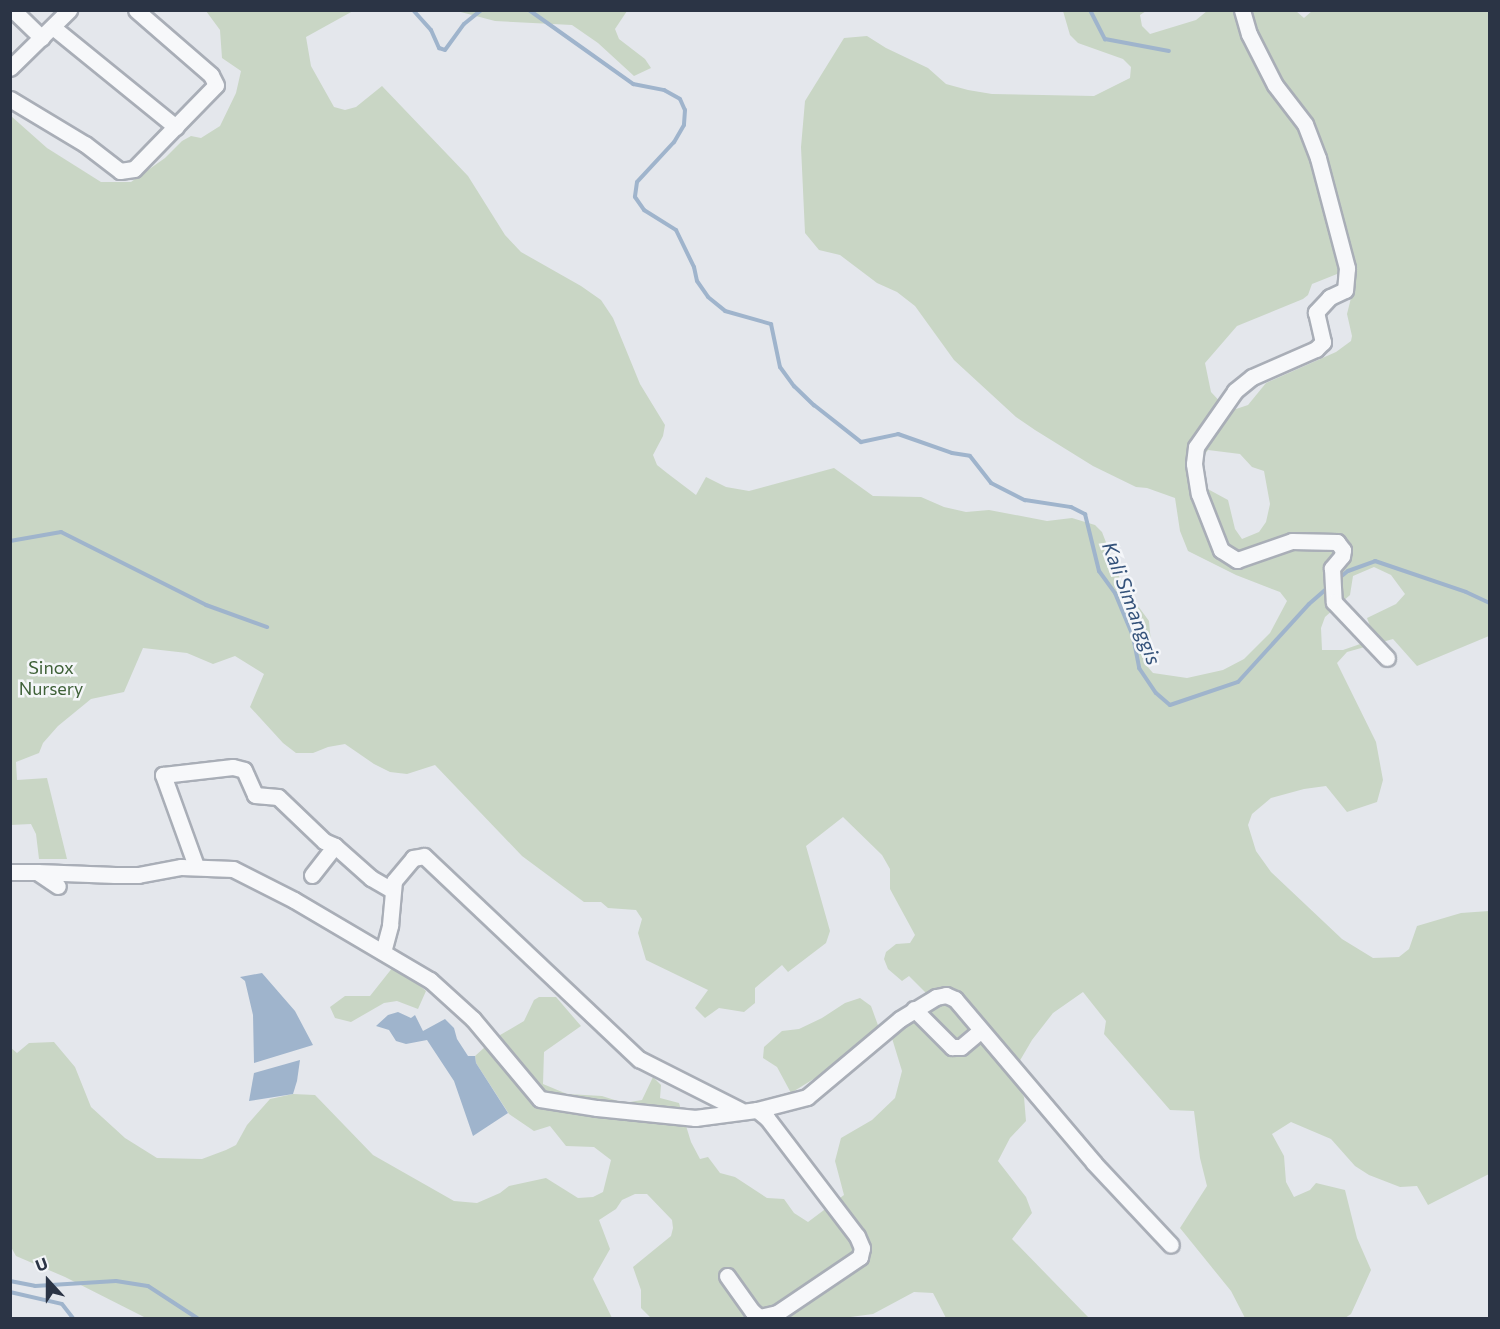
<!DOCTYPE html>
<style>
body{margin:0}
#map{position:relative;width:1500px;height:1329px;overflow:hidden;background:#e4e7ec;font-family:Commissioner,sans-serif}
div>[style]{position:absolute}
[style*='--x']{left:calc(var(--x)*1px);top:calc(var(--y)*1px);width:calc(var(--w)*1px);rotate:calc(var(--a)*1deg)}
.green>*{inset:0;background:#c9d6c5}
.water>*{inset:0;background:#9fb4cc}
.stream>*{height:4px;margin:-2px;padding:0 2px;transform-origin:2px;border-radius:2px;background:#9fb4cc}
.roads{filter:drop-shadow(2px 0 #a9aeb7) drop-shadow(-2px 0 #a9aeb7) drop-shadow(0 2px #a9aeb7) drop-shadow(0 -2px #a9aeb7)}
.minor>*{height:15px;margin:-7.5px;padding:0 7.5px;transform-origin:7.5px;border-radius:7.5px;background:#f7f8fa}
span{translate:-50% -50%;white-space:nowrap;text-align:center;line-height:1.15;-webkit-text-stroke:5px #f4f6f9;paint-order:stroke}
.park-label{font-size:18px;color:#3f6138}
.water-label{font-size:20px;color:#34527a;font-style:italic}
.frame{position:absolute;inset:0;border:12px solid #2b3445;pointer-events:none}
.north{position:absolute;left:18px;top:1251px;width:60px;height:60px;-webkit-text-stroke:4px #f4f6f9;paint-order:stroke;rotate:339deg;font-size:16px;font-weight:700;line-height:24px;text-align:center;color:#2b3445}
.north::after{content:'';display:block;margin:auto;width:21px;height:27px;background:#2b3445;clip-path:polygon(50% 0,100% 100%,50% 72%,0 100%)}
</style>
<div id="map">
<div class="green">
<div style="clip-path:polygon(evenodd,1313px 10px,1489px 11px,1489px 636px,1417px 666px,1393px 639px,1347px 652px,1337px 663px,1376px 742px,1383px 780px,1377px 802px,1347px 812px,1326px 786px,1304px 789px,1271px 798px,1252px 814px,1248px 825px,1256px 851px,1271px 872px,1342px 939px,1373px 958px,1399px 957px,1409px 949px,1417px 926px,1461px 913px,1489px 911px,1489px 1174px,1428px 1205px,1417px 1186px,1400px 1187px,1369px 1175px,1355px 1166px,1331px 1139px,1291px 1122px,1272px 1134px,1284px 1156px,1286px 1182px,1294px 1197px,1310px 1190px,1316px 1183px,1345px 1190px,1357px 1238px,1371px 1270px,1351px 1314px,1345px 1318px,1245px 1318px,1231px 1291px,1180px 1228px,1207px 1186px,1200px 1158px,1194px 1111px,1170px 1110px,1104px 1034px,1106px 1021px,1083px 992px,1053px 1013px,1032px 1040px,1012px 1074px,1024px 1097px,1026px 1121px,1010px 1138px,998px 1161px,1026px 1197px,1032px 1213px,1012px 1239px,1089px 1318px,946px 1318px,933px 1293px,914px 1292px,873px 1314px,843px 1318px,651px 1318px,641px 1308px,641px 1290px,633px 1267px,671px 1236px,673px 1228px,672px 1220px,647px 1194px,635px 1194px,622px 1200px,616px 1209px,599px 1220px,610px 1249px,593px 1279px,612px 1318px,146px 1318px,65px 1277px,16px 1256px,11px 1247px,10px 1047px,17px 1053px,29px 1043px,54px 1042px,75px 1067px,91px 1107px,125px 1138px,157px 1158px,202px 1159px,226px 1150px,236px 1145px,247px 1125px,270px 1099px,293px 1094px,315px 1095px,373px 1155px,454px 1201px,477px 1203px,500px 1193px,509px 1186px,546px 1178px,578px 1198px,593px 1197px,603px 1192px,611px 1160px,594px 1147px,566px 1146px,550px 1126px,534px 1131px,509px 1114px,476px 1063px,475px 1056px,495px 1038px,524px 1021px,534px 1000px,539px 997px,556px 997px,581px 1026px,544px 1052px,543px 1084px,567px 1094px,602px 1096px,624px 1103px,642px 1100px,653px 1077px,661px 1085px,660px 1098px,679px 1103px,691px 1142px,700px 1159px,708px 1157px,720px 1173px,735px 1177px,767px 1198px,784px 1199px,794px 1213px,808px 1222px,844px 1195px,835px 1161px,841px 1138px,872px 1120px,895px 1098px,902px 1071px,891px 1035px,927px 994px,909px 976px,902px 981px,888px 969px,884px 959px,886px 952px,896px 944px,910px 943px,915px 935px,890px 889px,890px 869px,882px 855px,843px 817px,806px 846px,830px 931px,826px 943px,788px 972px,782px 965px,755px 988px,755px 1003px,744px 1012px,719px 1008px,705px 1018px,695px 1008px,708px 990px,646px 960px,638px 933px,642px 919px,636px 910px,608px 908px,601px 902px,584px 902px,522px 856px,435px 765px,407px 774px,390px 772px,374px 764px,345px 744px,328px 747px,313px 753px,296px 753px,283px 743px,250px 707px,264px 674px,235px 656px,213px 664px,187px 653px,143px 648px,124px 692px,91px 699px,58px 726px,43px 743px,39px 753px,16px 762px,17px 780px,47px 778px,67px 859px,39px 859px,36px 834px,31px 824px,10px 825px,11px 116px,47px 148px,101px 182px,131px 182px,165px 158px,182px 141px,191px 136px,201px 138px,220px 126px,236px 93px,241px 71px,222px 58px,220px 30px,206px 11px,353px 11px,306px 37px,311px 66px,334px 107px,345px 110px,356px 107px,382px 86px,468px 176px,505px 235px,521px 252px,581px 286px,601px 300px,613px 318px,640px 384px,665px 425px,663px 436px,653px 455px,657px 465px,667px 473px,696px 495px,706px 477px,726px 487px,749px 491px,834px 468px,873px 496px,921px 497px,944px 507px,966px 512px,989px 510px,1047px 521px,1072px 518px,1095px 525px,1102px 532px,1122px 584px,1149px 621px,1151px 643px,1146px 665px,1153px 673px,1187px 678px,1223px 670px,1244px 659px,1270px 633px,1287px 601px,1280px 592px,1236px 575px,1188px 551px,1180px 531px,1175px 498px,1147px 488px,1136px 487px,1093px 466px,1035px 430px,1016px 417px,954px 360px,915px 306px,897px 292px,877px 283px,840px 255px,819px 250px,805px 233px,801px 147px,805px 101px,844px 38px,867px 36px,886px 48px,928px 68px,946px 84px,968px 90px,992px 94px,1094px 96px,1130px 78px,1131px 67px,1123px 59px,1078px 43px,1070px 35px,1063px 11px,1146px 11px,1140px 15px,1142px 26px,1150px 34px,1196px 20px,1207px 11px,1296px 11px,1304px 18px,1313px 10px,1337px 274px,1351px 298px,1347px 314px,1352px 336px,1351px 341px,1336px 352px,1266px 383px,1248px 405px,1236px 409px,1225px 407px,1211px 392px,1205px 363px,1237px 326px,1303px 299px,1308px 295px,1312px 284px,1337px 274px,1313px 10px,1208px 450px,1240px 454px,1252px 467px,1264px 471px,1270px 504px,1266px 522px,1259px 532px,1242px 539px,1235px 529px,1228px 500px,1204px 487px,1200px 461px,1208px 450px,1313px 10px,1374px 567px,1391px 575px,1405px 594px,1396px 604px,1367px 618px,1370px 626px,1363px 643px,1343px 650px,1322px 650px,1321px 628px,1325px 617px,1350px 595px,1353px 576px,1374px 567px)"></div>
<div style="clip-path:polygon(457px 11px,627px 11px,615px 29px,619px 39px,645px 59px,651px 68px,634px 76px,598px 43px,572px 25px,495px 21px)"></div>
<div style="clip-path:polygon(393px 967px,405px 973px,426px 991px,418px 1009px,397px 1001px,384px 1003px,351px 1022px,335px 1018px,330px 1007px,345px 996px,370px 996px)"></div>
<div style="clip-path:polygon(860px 998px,871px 1006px,879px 1028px,828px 1070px,791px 1093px,777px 1067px,763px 1058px,764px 1047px,782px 1031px,799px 1029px,822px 1018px,845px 1003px)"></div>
</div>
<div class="water">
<div style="clip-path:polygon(262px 973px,295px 1011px,313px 1045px,254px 1063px,253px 1015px,245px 981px,240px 977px)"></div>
<div style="clip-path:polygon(398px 1012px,411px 1018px,415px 1015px,423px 1031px,445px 1019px,454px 1028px,457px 1039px,468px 1056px,475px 1056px,476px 1063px,508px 1113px,473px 1136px,454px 1081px,427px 1040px,406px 1044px,396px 1041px,389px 1030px,376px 1026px,388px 1015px)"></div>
<div style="clip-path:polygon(300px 1060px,297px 1081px,293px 1094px,249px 1101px,254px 1073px)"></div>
</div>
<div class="stream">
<div style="--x:413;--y:10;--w:27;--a:48"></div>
<div style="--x:431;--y:30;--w:20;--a:66"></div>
<div style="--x:439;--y:48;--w:6;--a:18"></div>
<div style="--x:445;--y:50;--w:32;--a:-54"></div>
<div style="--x:464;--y:24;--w:22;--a:-39"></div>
<div style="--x:529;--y:10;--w:128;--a:35.4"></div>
<div style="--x:633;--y:84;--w:32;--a:11"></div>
<div style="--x:664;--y:90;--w:18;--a:29"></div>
<div style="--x:680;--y:99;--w:12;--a:66"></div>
<div style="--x:685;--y:110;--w:15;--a:94"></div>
<div style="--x:684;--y:125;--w:20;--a:120"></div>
<div style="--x:674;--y:142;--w:54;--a:132.8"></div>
<div style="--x:637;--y:182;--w:15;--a:98"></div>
<div style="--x:635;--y:197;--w:16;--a:55"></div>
<div style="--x:644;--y:210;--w:38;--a:32"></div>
<div style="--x:676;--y:230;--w:41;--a:64.1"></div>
<div style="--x:694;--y:267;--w:14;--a:78"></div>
<div style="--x:697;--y:281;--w:19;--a:55"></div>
<div style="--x:708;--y:297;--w:22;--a:39"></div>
<div style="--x:725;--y:311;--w:48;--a:15.8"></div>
<div style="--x:771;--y:324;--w:44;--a:78.2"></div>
<div style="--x:780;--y:367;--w:24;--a:54"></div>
<div style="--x:794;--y:386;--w:28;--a:44"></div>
<div style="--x:814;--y:405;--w:60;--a:38.2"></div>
<div style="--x:861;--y:442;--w:38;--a:-12"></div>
<div style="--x:898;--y:434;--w:57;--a:19.4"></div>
<div style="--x:952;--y:453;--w:18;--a:9"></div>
<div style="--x:970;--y:456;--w:34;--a:52"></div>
<div style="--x:991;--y:483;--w:38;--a:27"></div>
<div style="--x:1025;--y:500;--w:47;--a:8.7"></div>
<div style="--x:1071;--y:507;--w:16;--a:27"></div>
<div style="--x:1085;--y:514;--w:59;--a:76.2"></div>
<div style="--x:1099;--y:571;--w:27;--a:54"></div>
<div style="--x:1115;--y:593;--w:47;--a:67.3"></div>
<div style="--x:1133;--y:636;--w:33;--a:79"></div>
<div style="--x:1139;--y:668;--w:30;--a:56"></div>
<div style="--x:1156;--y:693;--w:18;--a:41"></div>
<div style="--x:1170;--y:705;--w:72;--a:-18.7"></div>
<div style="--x:1238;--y:682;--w:105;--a:-47.7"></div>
<div style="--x:1309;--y:604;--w:28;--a:-41"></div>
<div style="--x:1090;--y:10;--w:33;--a:63"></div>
<div style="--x:1105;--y:39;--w:65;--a:10.6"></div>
<div style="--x:10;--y:541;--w:52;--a:-10"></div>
<div style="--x:61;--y:532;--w:162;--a:26.7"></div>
<div style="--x:206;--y:605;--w:65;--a:19.8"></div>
<div style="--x:1338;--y:579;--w:13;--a:-39"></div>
<div style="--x:1348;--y:571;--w:29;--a:-20"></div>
<div style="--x:1375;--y:561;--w:96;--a:18.8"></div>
<div style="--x:1466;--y:592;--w:26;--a:25"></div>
<div style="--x:10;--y:1281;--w:25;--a:11"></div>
<div style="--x:35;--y:1286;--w:81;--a:-3.5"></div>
<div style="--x:116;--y:1281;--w:32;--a:9"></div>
<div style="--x:148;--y:1286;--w:59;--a:33.1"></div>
<div style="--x:10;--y:1292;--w:53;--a:13"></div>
<div style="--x:62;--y:1304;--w:18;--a:52"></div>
</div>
<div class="roads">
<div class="minor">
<div style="--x:13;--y:10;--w:40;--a:44"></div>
<div style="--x:1242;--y:10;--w:25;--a:74"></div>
<div style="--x:1249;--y:34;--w:57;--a:63"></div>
<div style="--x:1275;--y:85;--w:49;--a:52.4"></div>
<div style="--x:1305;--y:124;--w:36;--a:69"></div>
<div style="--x:1318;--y:158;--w:114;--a:75.2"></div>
<div style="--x:1347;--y:268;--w:22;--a:95"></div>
<div style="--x:1345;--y:290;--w:17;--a:155"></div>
<div style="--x:1330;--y:297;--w:21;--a:133"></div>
<div style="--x:1316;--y:312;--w:31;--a:77"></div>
<div style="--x:1323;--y:342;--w:10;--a:135"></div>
<div style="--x:1316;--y:349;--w:70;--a:156.4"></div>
<div style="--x:1252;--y:377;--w:22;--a:141"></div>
<div style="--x:1235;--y:391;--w:68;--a:124.9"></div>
<div style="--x:1196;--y:447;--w:17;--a:97"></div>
<div style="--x:1194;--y:464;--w:30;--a:81"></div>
<div style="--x:1199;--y:494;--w:60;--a:68.6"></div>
<div style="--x:1221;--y:550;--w:19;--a:32"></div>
<div style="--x:1237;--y:560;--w:58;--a:-19.1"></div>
<div style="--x:1292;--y:541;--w:45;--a:1.3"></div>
<div style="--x:1337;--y:542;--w:10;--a:53"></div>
<div style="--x:1343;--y:550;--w:6;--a:99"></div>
<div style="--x:1342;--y:556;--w:16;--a:130"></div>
<div style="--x:1332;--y:568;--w:34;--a:87"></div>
<div style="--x:1334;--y:602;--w:77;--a:46.6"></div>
<div style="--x:54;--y:28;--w:157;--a:39.1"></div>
<div style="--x:10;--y:68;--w:83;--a:-44.5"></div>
<div style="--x:10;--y:99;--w:87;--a:31"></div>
<div style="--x:85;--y:144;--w:44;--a:37.6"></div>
<div style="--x:120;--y:171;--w:14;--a:-8"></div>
<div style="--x:134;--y:169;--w:117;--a:-45.7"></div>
<div style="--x:216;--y:85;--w:11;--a:-117"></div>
<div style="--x:211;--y:75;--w:99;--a:-139.1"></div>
<div style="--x:196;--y:866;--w:97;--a:-109.9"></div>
<div style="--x:163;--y:775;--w:70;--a:-6.5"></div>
<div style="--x:233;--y:767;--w:11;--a:15"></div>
<div style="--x:244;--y:770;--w:27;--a:66"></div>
<div style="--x:255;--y:795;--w:23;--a:5"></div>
<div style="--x:278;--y:797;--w:64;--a:43.7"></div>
<div style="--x:324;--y:841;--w:12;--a:24"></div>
<div style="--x:335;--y:846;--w:48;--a:41.6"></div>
<div style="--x:371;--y:878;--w:24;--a:30"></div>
<div style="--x:10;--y:872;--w:27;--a:0"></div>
<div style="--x:37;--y:872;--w:25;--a:34"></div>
<div style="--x:37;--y:872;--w:78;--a:2.2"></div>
<div style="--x:115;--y:875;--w:23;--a:0"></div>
<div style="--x:138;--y:875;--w:44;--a:-10.5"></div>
<div style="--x:181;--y:867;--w:52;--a:2.2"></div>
<div style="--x:233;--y:869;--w:68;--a:26.9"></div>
<div style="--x:294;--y:900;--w:158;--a:30.5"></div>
<div style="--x:430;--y:980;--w:58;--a:42.2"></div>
<div style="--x:473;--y:1019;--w:104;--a:50.1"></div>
<div style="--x:540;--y:1099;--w:58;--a:9"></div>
<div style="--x:597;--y:1108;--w:99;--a:5.8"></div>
<div style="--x:695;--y:1118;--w:63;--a:-7.4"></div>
<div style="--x:757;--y:1110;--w:13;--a:39"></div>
<div style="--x:767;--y:1118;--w:148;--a:52.7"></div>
<div style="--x:857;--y:1236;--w:13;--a:67"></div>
<div style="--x:862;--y:1248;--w:9;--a:103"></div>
<div style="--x:860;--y:1257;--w:100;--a:146"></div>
<div style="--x:777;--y:1313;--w:18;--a:167"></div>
<div style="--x:759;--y:1317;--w:9;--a:-139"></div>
<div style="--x:752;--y:1311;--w:43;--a:-125.5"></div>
<div style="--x:312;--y:875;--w:37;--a:-52"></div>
<div style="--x:383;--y:952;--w:28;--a:-75"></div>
<div style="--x:390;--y:925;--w:44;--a:-84.8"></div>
<div style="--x:394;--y:881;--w:30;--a:-50"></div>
<div style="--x:413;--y:858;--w:11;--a:-10"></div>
<div style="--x:424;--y:856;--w:296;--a:43.4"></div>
<div style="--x:639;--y:1059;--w:113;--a:26.8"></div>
<div style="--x:914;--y:1009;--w:54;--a:45"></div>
<div style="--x:952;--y:1047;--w:9;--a:0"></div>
<div style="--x:961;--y:1047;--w:26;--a:-40"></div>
<div style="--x:757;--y:1110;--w:52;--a:-14.6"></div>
<div style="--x:807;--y:1097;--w:121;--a:-40"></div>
<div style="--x:900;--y:1019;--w:42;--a:-31.4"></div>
<div style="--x:936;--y:997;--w:10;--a:-11"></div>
<div style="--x:946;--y:995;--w:10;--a:24"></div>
<div style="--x:955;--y:999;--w:215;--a:49.7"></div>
<div style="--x:1094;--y:1163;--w:112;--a:46.8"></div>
</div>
</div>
<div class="park-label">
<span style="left:51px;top:678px">Sinox<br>Nursery</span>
</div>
<div class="water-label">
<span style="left:1132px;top:603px;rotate:69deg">Kali Simanggis</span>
</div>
<div class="frame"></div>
<div class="north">U</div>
</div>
